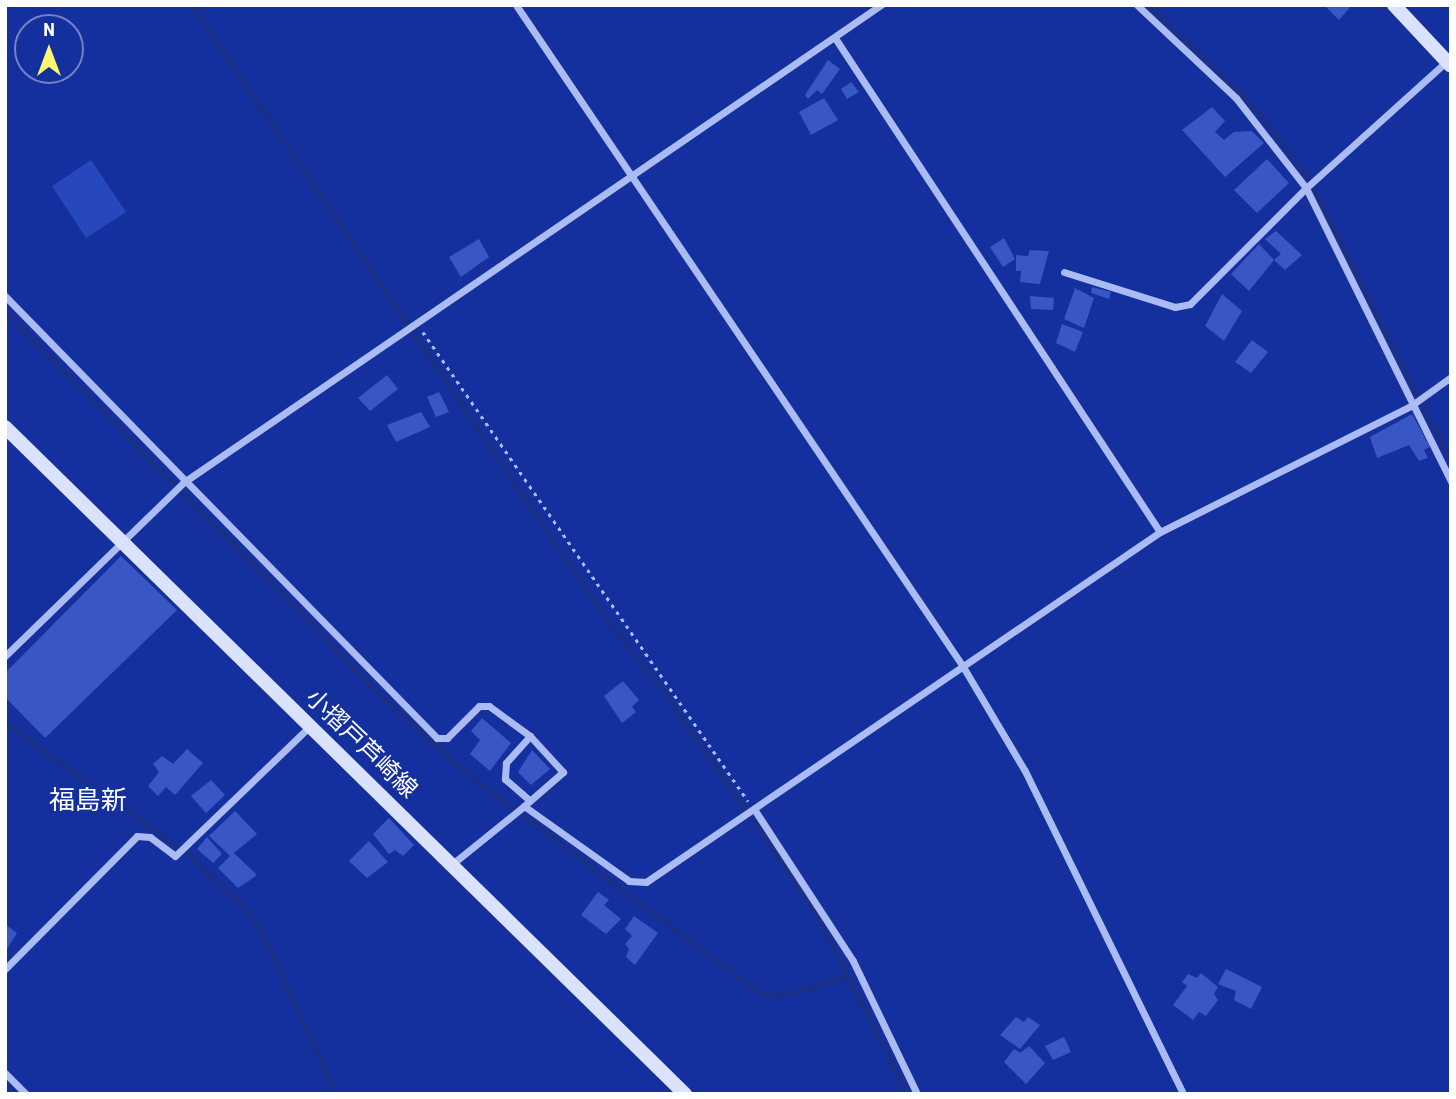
<!DOCTYPE html>
<meta charset="utf-8">
<style>
body{margin:0}
#map{position:relative;width:1456px;height:1099px;overflow:hidden;background:#14309e;font-family:"Roboto Condensed","Noto Sans JP",sans-serif}
div>[style]{position:absolute}
[style*='--x']{left:calc(var(--x)*1px);top:calc(var(--y)*1px);width:calc(var(--w)*1px);rotate:calc(var(--a)*1deg)}
.green>*{inset:0;background:#2748bc}
.stream>*{height:4.5px;margin:-2.25px;padding:0 2.25px;transform-origin:2.25px;border-radius:2.25px;background:#1a2f85}
.building>*{inset:0;background:#3856c4}
.path>*{height:2.5px;margin-top:-1.25px;transform-origin:0;background:repeating-linear-gradient(90deg,#abbbf4 0 3.5px,transparent 0 8.5px)}
.street>*{height:7px;margin:-3.5px;padding:0 3.5px;transform-origin:3.5px;border-radius:3.5px;background:#abbbf4}
.secondary>*{height:14px;margin:-7px;padding:0 7px;transform-origin:7px;border-radius:7px;background:#dbe2fd}
span{translate:-50% -50%;white-space:nowrap;text-align:center;line-height:1.15;-webkit-text-stroke:6px #14309e;paint-order:stroke}
.street-label{font-size:24px;color:#fff}
.neighbourhood-label{font-size:26px;color:#fff}
.frame{position:absolute;inset:0;border:7px solid #fff;pointer-events:none}
.north{position:absolute;left:14px;top:14px;width:70px;height:70px;box-sizing:border-box;background:#14309e;border:2px solid #7283c5;border-radius:50%;rotate:0deg;font-size:19px;font-weight:700;line-height:28px;text-align:center;color:#fff}
.north::after{content:'';display:block;margin:auto;width:24px;height:32px;background:#fff76e;clip-path:polygon(50% 0,100% 100%,50% 72%,0 100%)}
</style>
<div id="map">
<div class="green">
<div style="clip-path:polygon(91px 160px,126px 212px,86px 238px,52px 186px)"></div>
</div>
<div class="stream">
<div style="--x:192;--y:5;--w:740;--a:55.97"></div>
<div style="--x:606;--y:618;--w:90;--a:51.7"></div>
<div style="--x:662;--y:689;--w:266;--a:55.4"></div>
<div style="--x:813;--y:908;--w:208;--a:63.2"></div>
<div style="--x:1148;--y:5;--w:149;--a:43.9"></div>
<div style="--x:1255;--y:108;--w:85;--a:52.2"></div>
<div style="--x:1307;--y:175;--w:319;--a:63.2"></div>
<div style="--x:5;--y:311;--w:540;--a:45.6"></div>
<div style="--x:383;--y:697;--w:118;--a:42.2"></div>
<div style="--x:470;--y:776;--w:364;--a:36.8"></div>
<div style="--x:761;--y:994;--w:22;--a:3"></div>
<div style="--x:783;--y:995;--w:68;--a:-15.3"></div>
<div style="--x:5;--y:723;--w:225;--a:35.6"></div>
<div style="--x:188;--y:854;--w:74;--a:43.4"></div>
<div style="--x:242;--y:905;--w:31;--a:53"></div>
<div style="--x:261;--y:930;--w:180;--a:65.4"></div>
</div>
<div class="building">
<div style="clip-path:polygon(1324px 5px,1352px 5px,1339px 20px)"></div>
<div style="clip-path:polygon(828px 60px,840px 69px,822px 94px,817px 90px,808px 99px,805px 95px)"></div>
<div style="clip-path:polygon(851px 82px,859px 92px,847px 99px,841px 89px)"></div>
<div style="clip-path:polygon(824px 98px,838px 120px,811px 135px,799px 112px)"></div>
<div style="clip-path:polygon(1212px 107px,1225px 121px,1215px 132px,1224px 140px,1234px 132px,1252px 131px,1264px 143px,1225px 177px,1182px 130px)"></div>
<div style="clip-path:polygon(1267px 159px,1289px 183px,1257px 213px,1234px 190px)"></div>
<div style="clip-path:polygon(1276px 231px,1302px 255px,1285px 270px,1274px 260px,1249px 291px,1231px 274px,1259px 244px,1274px 260px,1281px 254px,1265px 239px)"></div>
<div style="clip-path:polygon(1004px 238px,1015px 259px,1003px 267px,990px 247px)"></div>
<div style="clip-path:polygon(479px 239px,489px 257px,461px 277px,449px 257px)"></div>
<div style="clip-path:polygon(1030px 250px,1049px 251px,1040px 284px,1020px 282px,1021px 271px,1016px 271px,1016px 255px,1028px 256px)"></div>
<div style="clip-path:polygon(1092px 287px,1111px 292px,1109px 299px,1091px 293px)"></div>
<div style="clip-path:polygon(1075px 288px,1094px 298px,1084px 328px,1064px 319px)"></div>
<div style="clip-path:polygon(1222px 294px,1242px 311px,1224px 341px,1205px 326px)"></div>
<div style="clip-path:polygon(1030px 296px,1054px 298px,1053px 310px,1031px 309px)"></div>
<div style="clip-path:polygon(1062px 324px,1083px 332px,1075px 352px,1056px 343px)"></div>
<div style="clip-path:polygon(1252px 340px,1268px 352px,1251px 373px,1235px 362px)"></div>
<div style="clip-path:polygon(387px 375px,398px 389px,370px 411px,358px 398px)"></div>
<div style="clip-path:polygon(439px 392px,449px 412px,436px 417px,427px 397px)"></div>
<div style="clip-path:polygon(421px 412px,430px 427px,396px 442px,387px 425px)"></div>
<div style="clip-path:polygon(1412px 414px,1430px 447px,1424px 450px,1428px 458px,1419px 461px,1409px 445px,1377px 458px,1370px 437px)"></div>
<div style="clip-path:polygon(121px 556px,177px 610px,45px 738px,5px 697px,5px 673px)"></div>
<div style="clip-path:polygon(623px 681px,639px 700px,632px 707px,636px 712px,622px 723px,604px 696px)"></div>
<div style="clip-path:polygon(482px 718px,511px 743px,490px 771px,470px 754px,480px 740px,471px 731px)"></div>
<div style="clip-path:polygon(187px 749px,203px 763px,175px 795px,166px 787px,158px 796px,148px 786px,159px 772px,153px 764px,162px 756px,173px 764px)"></div>
<div style="clip-path:polygon(532px 750px,550px 769px,531px 785px,518px 772px)"></div>
<div style="clip-path:polygon(211px 780px,225px 795px,206px 813px,191px 796px)"></div>
<div style="clip-path:polygon(235px 811px,257px 834px,234px 853px,257px 875px,238px 888px,218px 868px,230px 856px,209px 836px)"></div>
<div style="clip-path:polygon(389px 818px,414px 845px,403px 856px,395px 850px,389px 854px,373px 834px)"></div>
<div style="clip-path:polygon(207px 837px,222px 854px,213px 863px,197px 849px)"></div>
<div style="clip-path:polygon(369px 841px,388px 862px,367px 878px,349px 861px)"></div>
<div style="clip-path:polygon(598px 892px,609px 900px,604px 905px,621px 919px,606px 934px,581px 915px)"></div>
<div style="clip-path:polygon(634px 916px,658px 933px,635px 965px,626px 957px,629px 949px,625px 944px,632px 936px,625px 929px)"></div>
<div style="clip-path:polygon(5px 924px,17px 933px,5px 952px)"></div>
<div style="clip-path:polygon(1226px 969px,1262px 987px,1251px 1009px,1234px 1000px,1236px 991px,1218px 984px)"></div>
<div style="clip-path:polygon(1201px 973px,1218px 987px,1214px 994px,1218px 1000px,1206px 1016px,1199px 1012px,1193px 1020px,1173px 1005px,1187px 986px,1182px 982px,1188px 974px,1197px 978px)"></div>
<div style="clip-path:polygon(1016px 1017px,1024px 1022px,1028px 1017px,1040px 1025px,1020px 1049px,1000px 1035px)"></div>
<div style="clip-path:polygon(1064px 1037px,1071px 1052px,1053px 1060px,1045px 1046px)"></div>
<div style="clip-path:polygon(1029px 1046px,1045px 1063px,1026px 1084px,1004px 1062px,1014px 1049px,1020px 1053px)"></div>
</div>
<div class="path">
<div style="--x:423;--y:332;--w:571;--a:55.28"></div>
</div>
<div class="street">
<div style="--x:516;--y:5;--w:797;--a:55.95"></div>
<div style="--x:962;--y:665;--w:123;--a:59.3"></div>
<div style="--x:1025;--y:771;--w:360;--a:63.9"></div>
<div style="--x:1137;--y:5;--w:136;--a:43.2"></div>
<div style="--x:1236;--y:98;--w:114;--a:52.1"></div>
<div style="--x:1306;--y:188;--w:328;--a:63.7"></div>
<div style="--x:835;--y:38;--w:591;--a:56.66"></div>
<div style="--x:1064;--y:272;--w:116;--a:17.5"></div>
<div style="--x:1175;--y:307;--w:15;--a:-11"></div>
<div style="--x:1190;--y:304;--w:164;--a:-45"></div>
<div style="--x:1306;--y:188;--w:188;--a:-42"></div>
<div style="--x:5;--y:296;--w:618;--a:45.66"></div>
<div style="--x:437;--y:738;--w:10;--a:0"></div>
<div style="--x:447;--y:738;--w:45;--a:-45"></div>
<div style="--x:479;--y:706;--w:10;--a:0"></div>
<div style="--x:489;--y:706;--w:51;--a:36.2"></div>
<div style="--x:530;--y:736;--w:49;--a:47.5"></div>
<div style="--x:563;--y:772;--w:52;--a:138.9"></div>
<div style="--x:5;--y:656;--w:250;--a:-44.2"></div>
<div style="--x:184;--y:482;--w:845;--a:-34.39"></div>
<div style="--x:530;--y:736;--w:36;--a:132"></div>
<div style="--x:506;--y:763;--w:16;--a:94"></div>
<div style="--x:505;--y:779;--w:33;--a:41"></div>
<div style="--x:754;--y:809;--w:181;--a:56.9"></div>
<div style="--x:853;--y:961;--w:148;--a:64.3"></div>
<div style="--x:451;--y:865;--w:94;--a:-38.9"></div>
<div style="--x:524;--y:806;--w:129;--a:35.5"></div>
<div style="--x:629;--y:881;--w:17;--a:3"></div>
<div style="--x:646;--y:882;--w:622;--a:-34.25"></div>
<div style="--x:1160;--y:532;--w:282;--a:-26.7"></div>
<div style="--x:1412;--y:405;--w:48;--a:-35.7"></div>
<div style="--x:5;--y:969;--w:187;--a:-45.2"></div>
<div style="--x:137;--y:836;--w:13;--a:4"></div>
<div style="--x:150;--y:837;--w:31;--a:37"></div>
<div style="--x:175;--y:856;--w:187;--a:-43.9"></div>
<div style="--x:5;--y:1073;--w:30;--a:45"></div>
</div>
<div class="secondary">
<div style="--x:1394;--y:5;--w:83;--a:46.9"></div>
<div style="--x:5;--y:427;--w:953;--a:44.45"></div>
</div>
<div class="street-label">
<span style="left:361px;top:744px;rotate:44deg">小摺戸芦崎線</span>
</div>
<div class="neighbourhood-label">
<span style="left:88px;top:801px">福島新</span>
</div>
<div class="frame"></div>
<div class="north">N</div>
</div>
